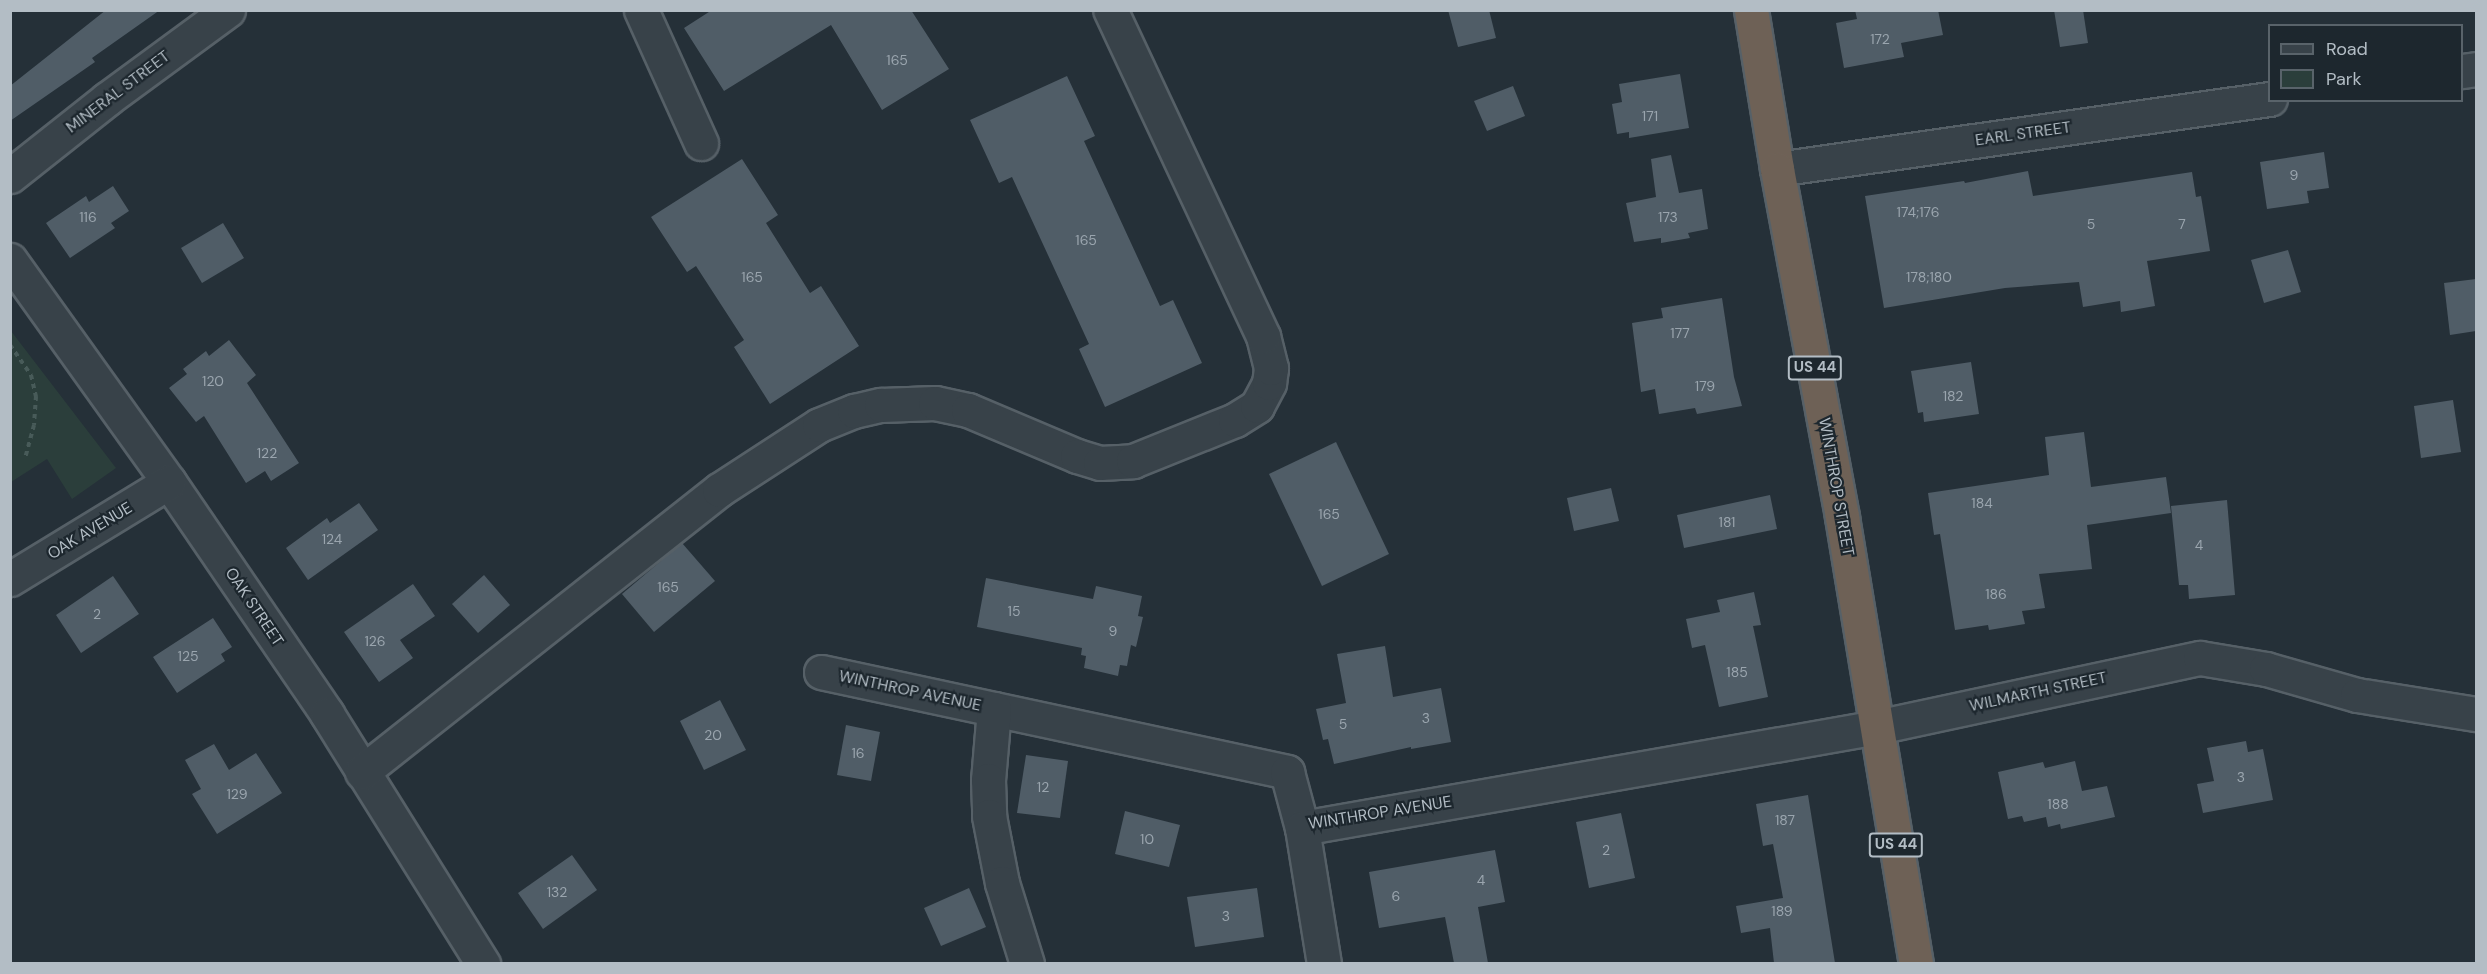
<!DOCTYPE html>
<style>
body{margin:0}
#map{position:relative;width:2487px;height:974px;overflow:hidden;background:#253038;font-family:"DM Sans",sans-serif}
div>[style]{position:absolute}
[style*='--x']{left:calc(var(--x)*1px);top:calc(var(--y)*1px);width:calc(var(--w)*1px);rotate:calc(var(--a)*1deg)}
.green>*{inset:0;background:#2b3e3b}
.building>*{inset:0;background:#505d67}
.path>*{height:4px;margin-top:-2px;transform-origin:0;background:repeating-linear-gradient(90deg,#485b59 0 4.5px,transparent 0 9px)}
.roads{filter:drop-shadow(2px 0 #566067) drop-shadow(-2px 0 #566067) drop-shadow(0 2px #566067) drop-shadow(0 -2px #566067)}
.minor>*{height:33px;margin:-16.5px;padding:0 16.5px;transform-origin:16.5px;border-radius:16.5px;background:#384249}
.highway>*{height:33px;margin:-16.5px;padding:0 16.5px;transform-origin:16.5px;border-radius:16.5px;background:#6e6156}
span{translate:-50% -50%;white-space:nowrap;text-align:center;line-height:1.15;-webkit-text-stroke:4.5px #1d272e;paint-order:stroke}
.number-label{font-size:14px;color:#9aa5ae}
.number-label span{-webkit-text-stroke-width:0}
.shield-label span{padding:2px 4px;background:#1d272e;border:2px solid;border-radius:4px;-webkit-text-stroke-width:0}
.shield-label{font-size:15px;color:#b3bdc5;font-weight:700}
.street-label{font-size:16px;color:#b3bdc5}
.frame{position:absolute;inset:0;border:12px solid #b3bdc5;pointer-events:none}
.legend{position:absolute;left:2268px;top:24px;width:195px;height:78px;box-sizing:border-box;background:#1d272e;border:2px solid #59636a;margin:0;padding:8px 10px;list-style:none;font-size:18px;color:#b3bdc5}
.legend li{display:flex;align-items:center;gap:12px;height:30px}
.legend b{width:30px;border:2px solid #59636a}
</style>
<div id="map">
<div class="green">
<div style="clip-path:polygon(11px 331px,116px 468px,72px 499px,47px 459px,11px 482px)"></div>
</div>
<div class="building">
<div style="clip-path:polygon(106px 10px,160px 10px,92px 58px,95px 62px,10px 121px,10px 86px)"></div>
<div style="clip-path:polygon(712px 10px,911px 10px,949px 69px,882px 110px,831px 25px,724px 91px,684px 28px)"></div>
<div style="clip-path:polygon(1448px 10px,1489px 10px,1496px 38px,1458px 47px)"></div>
<div style="clip-path:polygon(1855px 10px,1938px 10px,1943px 35px,1901px 43px,1904px 57px,1844px 68px,1836px 23px,1857px 19px)"></div>
<div style="clip-path:polygon(2054px 10px,2083px 10px,2088px 43px,2060px 47px)"></div>
<div style="clip-path:polygon(1680px 74px,1689px 128px,1629px 138px,1629px 132px,1617px 134px,1612px 104px,1622px 102px,1619px 84px)"></div>
<div style="clip-path:polygon(1067px 76px,1095px 136px,1084px 141px,1160px 306px,1173px 300px,1202px 363px,1105px 407px,1079px 349px,1089px 344px,1012px 177px,999px 183px,970px 120px)"></div>
<div style="clip-path:polygon(1513px 86px,1525px 116px,1487px 131px,1474px 101px)"></div>
<div style="clip-path:polygon(2324px 152px,2329px 188px,2307px 191px,2309px 203px,2267px 209px,2260px 162px)"></div>
<div style="clip-path:polygon(1671px 155px,1679px 193px,1702px 189px,1708px 229px,1688px 233px,1690px 238px,1661px 243px,1661px 238px,1634px 242px,1626px 203px,1656px 197px,1651px 159px)"></div>
<div style="clip-path:polygon(742px 159px,778px 215px,766px 223px,810px 293px,821px 286px,859px 346px,770px 404px,734px 347px,744px 340px,696px 266px,687px 272px,651px 217px)"></div>
<div style="clip-path:polygon(2028px 171px,2033px 196px,2192px 172px,2196px 197px,2201px 196px,2210px 251px,2147px 261px,2155px 306px,2121px 312px,2120px 301px,2083px 307px,2079px 282px,2005px 288px,1884px 308px,1865px 196px,1964px 181px,1965px 183px)"></div>
<div style="clip-path:polygon(113px 186px,129px 211px,111px 223px,115px 228px,70px 258px,46px 223px,86px 196px,89px 202px)"></div>
<div style="clip-path:polygon(223px 223px,244px 258px,202px 283px,181px 248px)"></div>
<div style="clip-path:polygon(2288px 250px,2301px 292px,2264px 303px,2251px 260px)"></div>
<div style="clip-path:polygon(2476px 279px,2476px 331px,2450px 335px,2444px 283px)"></div>
<div style="clip-path:polygon(1722px 298px,1734px 377px,1742px 406px,1697px 414px,1695px 408px,1659px 414px,1655px 389px,1641px 392px,1632px 323px,1663px 318px,1661px 308px)"></div>
<div style="clip-path:polygon(229px 340px,256px 375px,247px 383px,299px 463px,271px 481px,265px 471px,246px 483px,204px 416px,196px 422px,169px 388px,187px 374px,183px 369px,206px 351px,209px 356px)"></div>
<div style="clip-path:polygon(1971px 362px,1979px 414px,1924px 422px,1923px 412px,1918px 413px,1911px 371px)"></div>
<div style="clip-path:polygon(2453px 400px,2461px 452px,2421px 458px,2414px 406px)"></div>
<div style="clip-path:polygon(2084px 432px,2091px 487px,2166px 477px,2171px 513px,2087px 525px,2092px 569px,2039px 574px,2045px 608px,2022px 611px,2025px 624px,1989px 630px,1988px 625px,1955px 630px,1940px 534px,1934px 535px,1928px 493px,2049px 475px,2045px 437px)"></div>
<div style="clip-path:polygon(1336px 442px,1389px 554px,1322px 586px,1269px 474px)"></div>
<div style="clip-path:polygon(1611px 488px,1619px 521px,1574px 531px,1567px 498px)"></div>
<div style="clip-path:polygon(1770px 495px,1777px 529px,1684px 548px,1677px 515px)"></div>
<div style="clip-path:polygon(2227px 500px,2235px 595px,2189px 599px,2188px 585px,2179px 585px,2171px 506px)"></div>
<div style="clip-path:polygon(359px 503px,378px 530px,308px 580px,286px 548px,327px 518px,330px 523px)"></div>
<div style="clip-path:polygon(682px 543px,715px 581px,654px 632px,622px 594px)"></div>
<div style="clip-path:polygon(484px 575px,510px 605px,478px 633px,452px 604px)"></div>
<div style="clip-path:polygon(113px 576px,139px 614px,81px 653px,56px 615px)"></div>
<div style="clip-path:polygon(986px 578px,1093px 599px,1096px 586px,1142px 596px,1138px 616px,1143px 617px,1136px 647px,1131px 645px,1127px 666px,1120px 665px,1118px 676px,1084px 668px,1086px 656px,1081px 655px,1082px 648px,977px 627px)"></div>
<div style="clip-path:polygon(413px 584px,435px 616px,400px 640px,413px 658px,379px 682px,344px 632px)"></div>
<div style="clip-path:polygon(1754px 592px,1761px 625px,1753px 626px,1768px 697px,1719px 707px,1705px 645px,1692px 648px,1686px 619px,1720px 612px,1717px 600px)"></div>
<div style="clip-path:polygon(213px 618px,232px 647px,221px 654px,225px 661px,177px 693px,153px 657px)"></div>
<div style="clip-path:polygon(1385px 646px,1393px 697px,1441px 688px,1451px 742px,1411px 749px,1411px 747px,1334px 764px,1328px 739px,1323px 740px,1316px 709px,1346px 703px,1337px 654px)"></div>
<div style="clip-path:polygon(720px 700px,746px 750px,704px 770px,680px 721px)"></div>
<div style="clip-path:polygon(846px 725px,880px 732px,871px 781px,837px 775px)"></div>
<div style="clip-path:polygon(2246px 741px,2248px 752px,2263px 749px,2273px 800px,2203px 813px,2197px 784px,2214px 781px,2207px 748px)"></div>
<div style="clip-path:polygon(214px 744px,229px 770px,256px 753px,282px 793px,217px 834px,192px 794px,201px 789px,185px 760px)"></div>
<div style="clip-path:polygon(1026px 755px,1068px 761px,1060px 818px,1017px 813px)"></div>
<div style="clip-path:polygon(2075px 761px,2082px 791px,2107px 786px,2115px 817px,2061px 829px,2060px 824px,2048px 827px,2046px 817px,2024px 822px,2022px 816px,2008px 819px,1998px 772px,2043px 762px,2045px 768px)"></div>
<div style="clip-path:polygon(1808px 795px,1835px 963px,1774px 963px,1770px 928px,1741px 933px,1736px 906px,1783px 898px,1773px 844px,1763px 846px,1756px 804px)"></div>
<div style="clip-path:polygon(1125px 811px,1180px 825px,1169px 867px,1115px 854px)"></div>
<div style="clip-path:polygon(1621px 813px,1635px 878px,1589px 888px,1576px 822px)"></div>
<div style="clip-path:polygon(1495px 850px,1505px 902px,1478px 907px,1488px 963px,1454px 963px,1445px 917px,1379px 928px,1369px 872px)"></div>
<div style="clip-path:polygon(572px 855px,597px 890px,543px 929px,518px 893px)"></div>
<div style="clip-path:polygon(969px 888px,986px 927px,941px 946px,924px 908px)"></div>
<div style="clip-path:polygon(1257px 888px,1264px 937px,1195px 947px,1187px 897px)"></div>
</div>
<div class="path">
<div style="--x:10;--y:345;--w:37;--a:55"></div>
<div style="--x:31;--y:375;--w:22;--a:77"></div>
<div style="--x:36;--y:396;--w:29;--a:94"></div>
<div style="--x:34;--y:425;--w:35;--a:105"></div>
</div>
<div class="roads">
<div class="minor">
<div style="--x:641;--y:10;--w:146;--a:65.7"></div>
<div style="--x:2462;--y:71;--w:14;--a:-8"></div>
<div style="--x:1777;--y:169;--w:498;--a:-8.1"></div>
<div style="--x:10;--y:176;--w:124;--a:-38.4"></div>
<div style="--x:107;--y:99;--w:150;--a:-36.3"></div>
<div style="--x:10;--y:260;--w:273;--a:54.4"></div>
<div style="--x:169;--y:482;--w:281;--a:55.7"></div>
<div style="--x:327;--y:714;--w:295;--a:58"></div>
<div style="--x:10;--y:579;--w:186;--a:-31.4"></div>
<div style="--x:821;--y:672;--w:477;--a:12.1"></div>
<div style="--x:1287;--y:772;--w:58;--a:75"></div>
<div style="--x:1302;--y:828;--w:584;--a:-9.96"></div>
<div style="--x:1877;--y:727;--w:330;--a:-12.1"></div>
<div style="--x:2200;--y:658;--w:67;--a:9.5"></div>
<div style="--x:2266;--y:669;--w:95;--a:15.9"></div>
<div style="--x:2357;--y:695;--w:121;--a:9.1"></div>
<div style="--x:994;--y:709;--w:71;--a:94.8"></div>
<div style="--x:988;--y:780;--w:36;--a:88"></div>
<div style="--x:989;--y:816;--w:68;--a:79"></div>
<div style="--x:1002;--y:883;--w:85;--a:72.8"></div>
<div style="--x:362;--y:772;--w:455;--a:-38.3"></div>
<div style="--x:719;--y:490;--w:119;--a:-33"></div>
<div style="--x:819;--y:425;--w:38;--a:-22"></div>
<div style="--x:854;--y:411;--w:28;--a:-13"></div>
<div style="--x:881;--y:405;--w:54;--a:-2.1"></div>
<div style="--x:935;--y:403;--w:34;--a:12"></div>
<div style="--x:968;--y:410;--w:118;--a:22.9"></div>
<div style="--x:1077;--y:456;--w:24;--a:17"></div>
<div style="--x:1100;--y:463;--w:33;--a:-3"></div>
<div style="--x:1133;--y:461;--w:110;--a:-21.9"></div>
<div style="--x:1235;--y:420;--w:26;--a:-32"></div>
<div style="--x:1257;--y:406;--w:26;--a:-62"></div>
<div style="--x:1269;--y:383;--w:15;--a:-82"></div>
<div style="--x:1271;--y:368;--w:33;--a:-104"></div>
<div style="--x:1263;--y:336;--w:360;--a:-115.1"></div>
<div style="--x:1302;--y:828;--w:138;--a:80.8"></div>
</div>
<div class="highway">
<div style="--x:1751;--y:10;--w:161;--a:80.7"></div>
<div style="--x:1777;--y:169;--w:354;--a:79.4"></div>
<div style="--x:1842;--y:517;--w:453;--a:80.6"></div>
</div>
</div>
<div class="number-label">
<span style="left:1880px;top:39px">172</span>
<span style="left:897px;top:60px">165</span>
<span style="left:1650px;top:116px">171</span>
<span style="left:2294px;top:175px">9</span>
<span style="left:1918px;top:212px">174;176</span>
<span style="left:88px;top:217px">116</span>
<span style="left:1668px;top:217px">173</span>
<span style="left:2091px;top:224px">5</span>
<span style="left:2182px;top:224px">7</span>
<span style="left:1086px;top:240px">165</span>
<span style="left:752px;top:277px">165</span>
<span style="left:1929px;top:277px">178;180</span>
<span style="left:1680px;top:333px">177</span>
<span style="left:213px;top:381px">120</span>
<span style="left:1705px;top:386px">179</span>
<span style="left:1953px;top:396px">182</span>
<span style="left:267px;top:453px">122</span>
<span style="left:1982px;top:503px">184</span>
<span style="left:1329px;top:514px">165</span>
<span style="left:1727px;top:522px">181</span>
<span style="left:332px;top:539px">124</span>
<span style="left:2199px;top:545px">4</span>
<span style="left:668px;top:587px">165</span>
<span style="left:1996px;top:594px">186</span>
<span style="left:1014px;top:611px">15</span>
<span style="left:97px;top:614px">2</span>
<span style="left:1113px;top:631px">9</span>
<span style="left:375px;top:641px">126</span>
<span style="left:188px;top:656px">125</span>
<span style="left:1737px;top:672px">185</span>
<span style="left:1426px;top:718px">3</span>
<span style="left:1343px;top:724px">5</span>
<span style="left:713px;top:735px">20</span>
<span style="left:858px;top:753px">16</span>
<span style="left:2241px;top:777px">3</span>
<span style="left:1043px;top:787px">12</span>
<span style="left:237px;top:794px">129</span>
<span style="left:2058px;top:804px">188</span>
<span style="left:1785px;top:820px">187</span>
<span style="left:1147px;top:839px">10</span>
<span style="left:1606px;top:850px">2</span>
<span style="left:1481px;top:880px">4</span>
<span style="left:557px;top:892px">132</span>
<span style="left:1396px;top:896px">6</span>
<span style="left:1782px;top:911px">189</span>
<span style="left:1226px;top:916px">3</span>
</div>
<div class="shield-label">
<span style="left:1815px;top:368px">US 44</span>
<span style="left:1896px;top:845px">US 44</span>
</div>
<div class="street-label">
<span style="left:118px;top:92px;rotate:-37deg">MINERAL STREET</span>
<span style="left:2023px;top:134px;rotate:-8deg">EARL STREET</span>
<span style="left:1836px;top:487px;rotate:80deg">WINTHROP STREET</span>
<span style="left:90px;top:531px;rotate:-31deg">OAK AVENUE</span>
<span style="left:254px;top:607px;rotate:56deg">OAK STREET</span>
<span style="left:910px;top:691px;rotate:12deg">WINTHROP AVENUE</span>
<span style="left:2038px;top:692px;rotate:-12deg">WILMARTH STREET</span>
<span style="left:1380px;top:813px;rotate:-9deg">WINTHROP AVENUE</span>
</div>
<div class="frame"></div>
<ul class="legend">
<li><b style="height:8px;background:#384249"></b>Road</li>
<li><b style="height:16px;background:#2b3e3b"></b>Park</li>
</ul>
</div>
